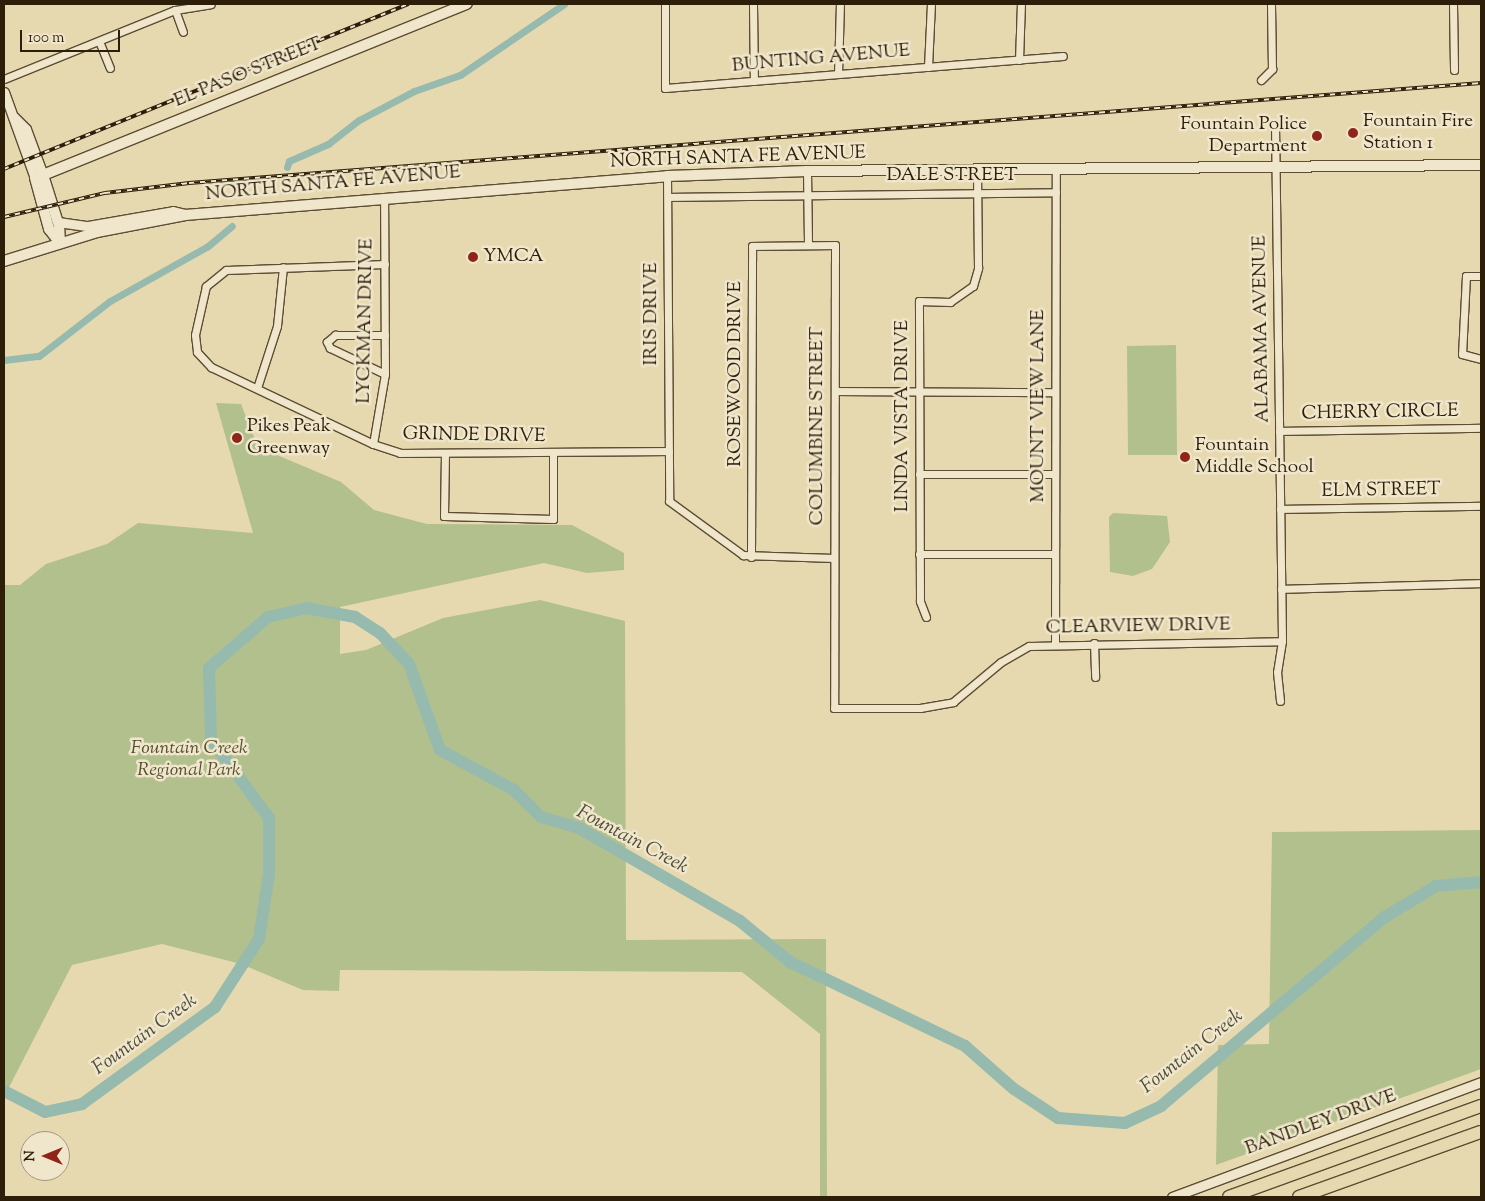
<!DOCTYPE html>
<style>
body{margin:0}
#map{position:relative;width:1485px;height:1201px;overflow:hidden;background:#e7d9af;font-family:"Sorts Mill Goudy",serif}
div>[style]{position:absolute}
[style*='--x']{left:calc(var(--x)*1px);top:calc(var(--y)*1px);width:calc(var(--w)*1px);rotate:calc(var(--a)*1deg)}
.green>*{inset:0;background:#b2c08d}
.canal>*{height:7px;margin:-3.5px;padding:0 3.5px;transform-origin:3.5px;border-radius:3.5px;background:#97baae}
.river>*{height:12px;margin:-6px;padding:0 6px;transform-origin:6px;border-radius:6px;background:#97baae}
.roads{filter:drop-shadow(1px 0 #5c4d33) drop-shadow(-1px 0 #5c4d33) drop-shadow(0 1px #5c4d33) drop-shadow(0 -1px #5c4d33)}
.minor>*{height:7px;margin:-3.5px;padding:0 3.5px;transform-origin:3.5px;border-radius:3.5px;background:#efe6cb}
.tertiary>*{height:9px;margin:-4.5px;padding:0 4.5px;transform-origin:4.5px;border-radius:4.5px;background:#efe6cb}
.secondary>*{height:10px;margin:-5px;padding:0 5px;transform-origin:5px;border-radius:5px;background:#efe6cb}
.motorway>*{height:12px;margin:-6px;padding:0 6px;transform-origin:6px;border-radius:6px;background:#e7d9af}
.rail>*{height:4px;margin-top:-2px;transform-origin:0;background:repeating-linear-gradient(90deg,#efe6cb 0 5.5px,#2d1e0a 0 11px);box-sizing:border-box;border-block:1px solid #2d1e0a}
.dots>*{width:14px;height:14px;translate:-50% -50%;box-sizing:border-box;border:2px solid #efe6cb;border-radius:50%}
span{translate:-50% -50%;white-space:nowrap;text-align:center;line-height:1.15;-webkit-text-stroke:5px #efe6cb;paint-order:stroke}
.street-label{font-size:19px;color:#2d1e0a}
.poi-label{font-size:19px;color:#2d1e0a}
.left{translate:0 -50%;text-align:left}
.right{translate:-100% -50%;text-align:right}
.park-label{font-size:19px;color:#554f31;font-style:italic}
.water-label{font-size:20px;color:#4d4d3b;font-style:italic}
.frame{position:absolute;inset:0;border:5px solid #2d1e0a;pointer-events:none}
.north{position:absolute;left:20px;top:1131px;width:50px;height:50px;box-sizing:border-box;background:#efe6cb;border:1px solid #a1967e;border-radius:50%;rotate:270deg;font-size:14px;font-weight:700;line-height:20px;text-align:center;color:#2d1e0a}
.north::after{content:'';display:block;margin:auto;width:18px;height:22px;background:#8f2418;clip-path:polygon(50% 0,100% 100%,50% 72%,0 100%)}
.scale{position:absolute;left:20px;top:30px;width:100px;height:22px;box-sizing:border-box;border:2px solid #2d1e0a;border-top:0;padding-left:6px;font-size:15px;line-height:18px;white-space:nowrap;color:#2d1e0a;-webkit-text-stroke:4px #efe6cb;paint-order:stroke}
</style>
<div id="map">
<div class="green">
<div style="clip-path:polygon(1176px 345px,1177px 455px,1128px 455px,1127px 346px)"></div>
<div style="clip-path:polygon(216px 403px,241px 404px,258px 447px,341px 482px,374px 510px,427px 524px,572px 525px,624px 553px,624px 570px,587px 573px,544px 563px,340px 607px,340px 654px,366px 650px,443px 618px,540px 600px,625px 621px,626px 940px,826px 939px,827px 1197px,820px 1197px,820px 1034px,742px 972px,340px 970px,339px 991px,303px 990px,241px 964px,162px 944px,72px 965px,4px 1097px,4px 585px,20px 585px,46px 564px,107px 544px,138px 523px,253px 533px)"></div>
<div style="clip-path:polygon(1113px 513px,1167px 516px,1170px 542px,1152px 569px,1133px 576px,1110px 572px,1109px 517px)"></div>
<div style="clip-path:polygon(1481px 830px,1481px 1069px,1216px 1165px,1218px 1045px,1269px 1044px,1272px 832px)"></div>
</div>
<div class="canal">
<div style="--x:287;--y:167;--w:6;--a:-72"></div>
<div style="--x:289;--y:161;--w:43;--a:-23.6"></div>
<div style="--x:328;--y:144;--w:39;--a:-38"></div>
<div style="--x:359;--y:120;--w:62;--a:-27.8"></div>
<div style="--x:414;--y:91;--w:49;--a:-19.2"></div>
<div style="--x:460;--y:75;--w:126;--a:-34.3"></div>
<div style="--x:4;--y:360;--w:35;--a:-7"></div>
<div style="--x:39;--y:356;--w:90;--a:-37.8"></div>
<div style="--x:110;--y:301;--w:112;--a:-29.3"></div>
<div style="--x:208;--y:246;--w:31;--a:-40"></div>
</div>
<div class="river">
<div style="--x:4;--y:1091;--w:46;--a:27.1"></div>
<div style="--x:45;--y:1112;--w:38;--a:-12"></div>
<div style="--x:82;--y:1104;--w:165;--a:-36.1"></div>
<div style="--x:215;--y:1007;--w:81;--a:-57.1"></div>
<div style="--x:259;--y:939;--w:66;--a:-81.3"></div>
<div style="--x:269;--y:874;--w:56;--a:-90"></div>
<div style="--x:269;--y:818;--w:98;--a:-126.3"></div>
<div style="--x:211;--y:739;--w:71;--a:-91.6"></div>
<div style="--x:209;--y:668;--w:78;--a:-40.8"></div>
<div style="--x:268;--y:617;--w:39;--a:-13"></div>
<div style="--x:306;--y:608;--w:50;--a:10.4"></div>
<div style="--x:355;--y:617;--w:30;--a:33"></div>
<div style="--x:380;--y:633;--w:42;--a:46.9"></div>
<div style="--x:409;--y:664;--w:91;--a:70.2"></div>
<div style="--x:440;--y:750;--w:84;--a:28.4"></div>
<div style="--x:514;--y:790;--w:38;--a:45"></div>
<div style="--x:541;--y:817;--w:40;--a:16"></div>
<div style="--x:579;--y:828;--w:186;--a:30"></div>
<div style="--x:740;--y:921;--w:65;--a:39.4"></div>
<div style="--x:790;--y:962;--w:194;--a:25.6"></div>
<div style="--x:965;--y:1046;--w:65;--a:41.3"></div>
<div style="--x:1014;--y:1089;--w:53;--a:33.4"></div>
<div style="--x:1058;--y:1118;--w:67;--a:4.3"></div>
<div style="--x:1125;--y:1123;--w:40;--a:-25"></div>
<div style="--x:1161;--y:1106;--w:293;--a:-40.2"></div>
<div style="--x:1385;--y:917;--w:60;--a:-31.3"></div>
<div style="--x:1436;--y:886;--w:45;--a:-5.1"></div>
</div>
<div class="roads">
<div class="minor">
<div style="--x:665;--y:4;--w:84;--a:90"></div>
<div style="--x:665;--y:88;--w:399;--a:-4.6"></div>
<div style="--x:753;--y:4;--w:77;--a:89.3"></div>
<div style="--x:1453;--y:4;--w:66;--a:89.1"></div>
<div style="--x:175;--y:10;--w:23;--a:70"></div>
<div style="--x:99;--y:41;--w:29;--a:68"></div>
<div style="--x:1019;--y:60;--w:56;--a:-88"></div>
<div style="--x:928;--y:67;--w:63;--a:-87.3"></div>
<div style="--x:838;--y:74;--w:70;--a:-88.4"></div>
<div style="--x:4;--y:79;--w:184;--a:-22"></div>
<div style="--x:175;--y:10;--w:36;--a:-9"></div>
<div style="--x:1261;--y:80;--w:16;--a:-45"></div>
<div style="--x:1272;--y:69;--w:65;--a:-90.9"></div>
<div style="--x:1275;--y:125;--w:516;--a:89.22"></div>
<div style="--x:1282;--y:641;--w:31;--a:99"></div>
<div style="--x:1277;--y:672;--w:29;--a:84"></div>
<div style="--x:807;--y:171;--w:74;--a:89.2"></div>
<div style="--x:667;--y:176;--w:325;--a:89.6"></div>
<div style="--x:669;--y:501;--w:92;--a:36.1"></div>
<div style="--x:743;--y:555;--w:91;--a:1.9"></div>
<div style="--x:668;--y:197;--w:388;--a:-0.7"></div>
<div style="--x:385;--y:264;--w:159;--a:177.8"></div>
<div style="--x:226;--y:270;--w:26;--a:141"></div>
<div style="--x:206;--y:286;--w:50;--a:102.7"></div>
<div style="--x:195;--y:335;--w:17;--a:83"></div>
<div style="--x:197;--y:352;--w:21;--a:47"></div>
<div style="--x:211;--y:367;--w:179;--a:25.4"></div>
<div style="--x:373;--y:444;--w:28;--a:18"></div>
<div style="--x:400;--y:453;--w:269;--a:-0.4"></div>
<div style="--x:1481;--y:276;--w:15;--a:180"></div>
<div style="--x:1466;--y:276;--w:78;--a:92.9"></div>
<div style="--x:1462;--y:354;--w:20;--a:15"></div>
<div style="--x:385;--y:374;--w:61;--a:-154.7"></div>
<div style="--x:330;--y:348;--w:7;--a:-117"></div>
<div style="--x:327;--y:342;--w:11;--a:-41"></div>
<div style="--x:335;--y:335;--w:50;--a:0"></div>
<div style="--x:257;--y:388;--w:65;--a:-72.1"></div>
<div style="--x:277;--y:326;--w:59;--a:-84.2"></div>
<div style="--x:835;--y:391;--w:220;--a:0.3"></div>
<div style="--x:1279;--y:431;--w:202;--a:-0.9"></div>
<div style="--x:373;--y:444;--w:71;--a:-80.3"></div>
<div style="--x:385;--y:374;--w:177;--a:-90.3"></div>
<div style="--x:445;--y:453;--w:63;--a:90.9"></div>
<div style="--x:444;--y:516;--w:109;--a:1.6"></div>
<div style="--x:553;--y:519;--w:65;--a:-90"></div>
<div style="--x:919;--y:474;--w:136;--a:0"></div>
<div style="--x:1280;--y:509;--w:201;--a:-0.9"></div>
<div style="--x:919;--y:554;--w:136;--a:0"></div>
<div style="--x:751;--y:557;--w:311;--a:-89.8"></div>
<div style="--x:752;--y:246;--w:83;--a:-0.7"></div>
<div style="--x:835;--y:245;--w:463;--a:90.1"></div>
<div style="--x:834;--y:708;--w:86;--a:0"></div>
<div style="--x:920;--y:708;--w:34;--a:-10"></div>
<div style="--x:953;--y:702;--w:62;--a:-39.8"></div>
<div style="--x:1001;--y:662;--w:32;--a:-30"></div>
<div style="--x:1029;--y:646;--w:253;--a:-1.1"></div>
<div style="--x:1281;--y:589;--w:200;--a:-1.7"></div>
<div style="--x:926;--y:617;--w:17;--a:-111"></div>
<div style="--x:920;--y:601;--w:300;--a:-90.2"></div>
<div style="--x:919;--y:301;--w:31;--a:2"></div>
<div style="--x:950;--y:302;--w:28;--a:-35"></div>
<div style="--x:973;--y:286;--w:19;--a:-74"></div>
<div style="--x:978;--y:268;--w:100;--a:-90.6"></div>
<div style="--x:1055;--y:642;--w:473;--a:-89.9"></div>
<div style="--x:1094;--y:643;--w:34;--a:88"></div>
</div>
<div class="tertiary">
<div style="--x:4;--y:92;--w:91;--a:70.2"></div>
<div style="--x:14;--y:117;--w:17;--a:45"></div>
<div style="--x:26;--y:129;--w:49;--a:69.7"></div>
<div style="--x:58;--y:222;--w:30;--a:8"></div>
<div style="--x:88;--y:226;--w:86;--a:-10"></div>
<div style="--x:173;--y:211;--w:12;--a:14"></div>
<div style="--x:1172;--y:1197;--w:330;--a:-20.4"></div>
</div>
<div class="secondary">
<div style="--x:35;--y:178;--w:53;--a:74.6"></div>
<div style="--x:49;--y:229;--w:18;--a:52"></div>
<div style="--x:60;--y:243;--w:17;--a:-93"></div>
<div style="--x:59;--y:226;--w:53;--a:-107.4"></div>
<div style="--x:43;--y:175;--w:457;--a:-22"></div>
<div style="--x:4;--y:261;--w:97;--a:-17.3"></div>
<div style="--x:97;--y:232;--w:90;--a:-10.9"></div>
<div style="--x:185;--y:215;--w:484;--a:-4.6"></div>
<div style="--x:667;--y:176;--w:140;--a:-2"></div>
<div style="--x:807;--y:171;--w:674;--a:-0.51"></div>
</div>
<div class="motorway">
<div style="--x:1229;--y:1197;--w:268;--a:-19.9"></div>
<div style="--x:1299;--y:1197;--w:193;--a:-19.7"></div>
</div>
</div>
<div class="rail">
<div style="--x:4;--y:169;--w:437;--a:-22.2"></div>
<div style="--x:4;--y:217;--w:104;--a:-13.4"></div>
<div style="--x:105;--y:193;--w:85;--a:-6.8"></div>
<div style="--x:189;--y:183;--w:1296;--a:-4.43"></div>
</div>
<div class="dots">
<div style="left:1353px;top:133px;background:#8f2418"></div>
<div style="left:1317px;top:136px;background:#8f2418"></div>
<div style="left:473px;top:257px;background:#8f2418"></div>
<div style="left:237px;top:438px;background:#8f2418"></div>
<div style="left:1185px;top:457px;background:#8f2418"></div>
</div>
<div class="street-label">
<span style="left:821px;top:59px;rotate:-5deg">BUNTING AVENUE</span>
<span style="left:248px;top:73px;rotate:-22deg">EL PASO STREET</span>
<span style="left:738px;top:158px;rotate:-2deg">NORTH SANTA FE AVENUE</span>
<span style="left:952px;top:176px">DALE STREET</span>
<span style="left:333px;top:184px;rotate:-5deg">NORTH SANTA FE AVENUE</span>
<span style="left:652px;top:314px;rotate:-90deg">IRIS DRIVE</span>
<span style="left:366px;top:321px;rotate:-89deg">LYCKMAN DRIVE</span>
<span style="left:1262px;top:329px;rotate:-91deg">ALABAMA AVENUE</span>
<span style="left:736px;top:374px;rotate:-90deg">ROSEWOOD DRIVE</span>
<span style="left:1039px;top:406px;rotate:-90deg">MOUNT VIEW LANE</span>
<span style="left:1380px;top:413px;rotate:-1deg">CHERRY CIRCLE</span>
<span style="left:903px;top:416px;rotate:-90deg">LINDA VISTA DRIVE</span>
<span style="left:818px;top:426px;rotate:-90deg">COLUMBINE STREET</span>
<span style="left:474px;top:436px;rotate:1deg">GRINDE DRIVE</span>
<span style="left:1381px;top:491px;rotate:-1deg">ELM STREET</span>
<span style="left:1138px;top:627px;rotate:-1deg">CLEARVIEW DRIVE</span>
<span style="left:1321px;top:1123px;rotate:-20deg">BANDLEY DRIVE</span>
</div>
<div class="poi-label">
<span class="left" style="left:1363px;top:133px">Fountain Fire<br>Station 1</span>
<span class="right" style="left:1307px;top:136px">Fountain Police<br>Department</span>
<span class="left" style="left:483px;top:257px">YMCA</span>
<span class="left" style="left:247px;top:438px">Pikes Peak<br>Greenway</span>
<span class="left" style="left:1195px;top:457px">Fountain<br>Middle School</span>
</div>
<div class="park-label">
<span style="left:189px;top:760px">Fountain Creek<br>Regional Park</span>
</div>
<div class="water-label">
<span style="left:632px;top:840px;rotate:28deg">Fountain Creek</span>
<span style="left:145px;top:1035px;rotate:-36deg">Fountain Creek</span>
<span style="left:1192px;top:1052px;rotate:-38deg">Fountain Creek</span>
</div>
<div class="frame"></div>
<div class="north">N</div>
<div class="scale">100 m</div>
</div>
